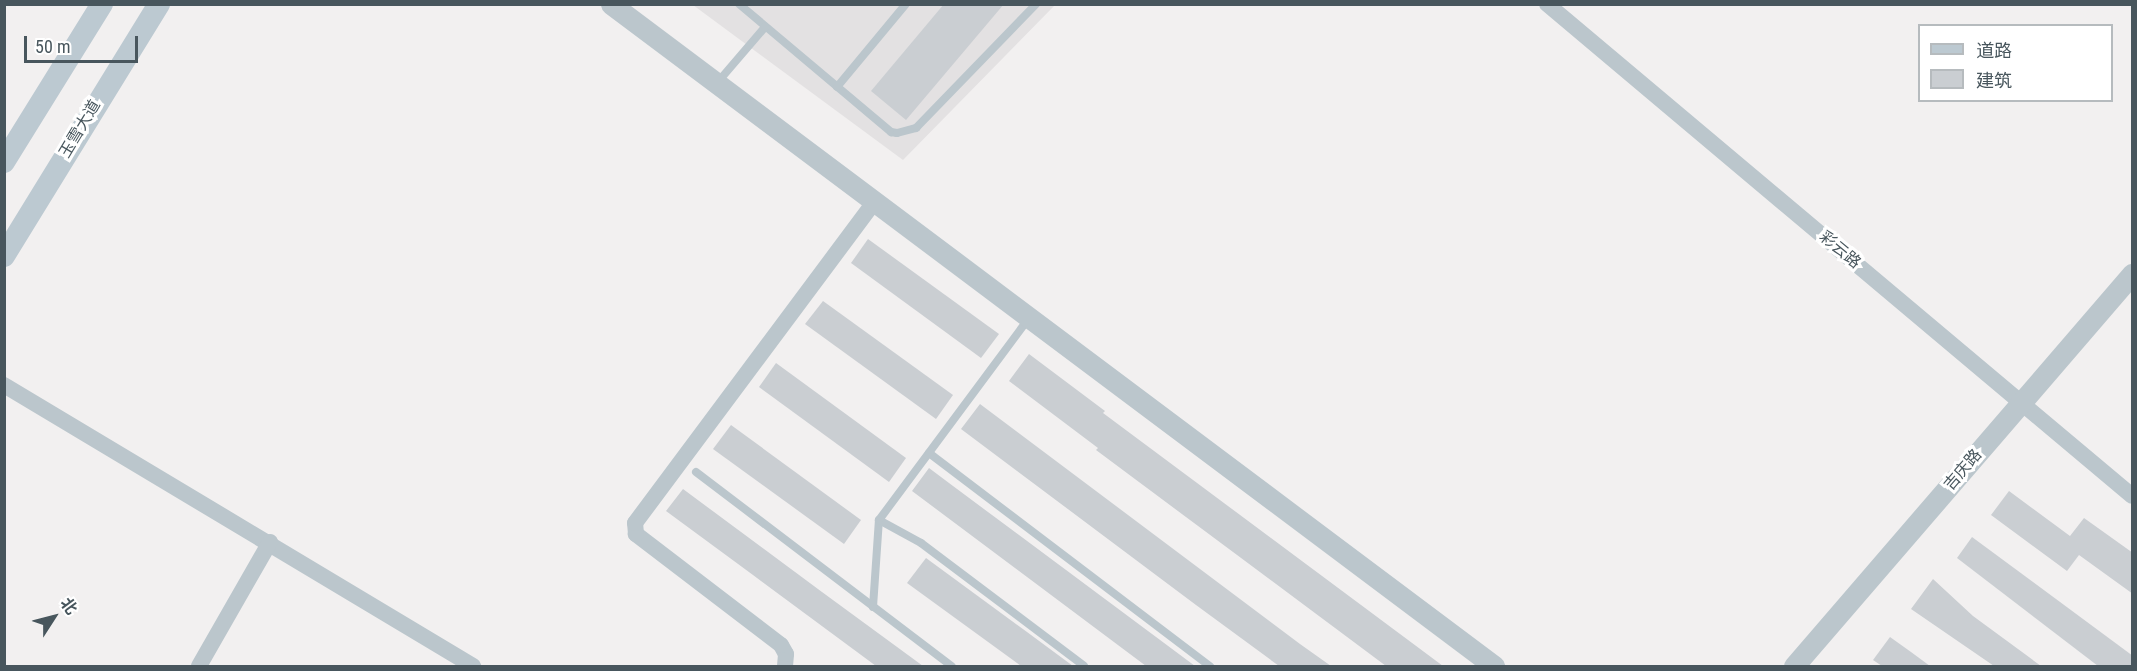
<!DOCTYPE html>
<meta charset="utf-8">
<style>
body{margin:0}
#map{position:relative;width:2137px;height:671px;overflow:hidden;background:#f2f0f0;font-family:"Roboto Condensed","Noto Sans SC",sans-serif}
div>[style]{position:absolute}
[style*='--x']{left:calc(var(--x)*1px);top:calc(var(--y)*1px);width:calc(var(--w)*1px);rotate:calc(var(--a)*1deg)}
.education>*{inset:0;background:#e3e1e2}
.building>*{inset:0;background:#caced2}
.service>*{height:8px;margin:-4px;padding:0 4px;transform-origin:4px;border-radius:4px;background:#bbc6cc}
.minor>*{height:16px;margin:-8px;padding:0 8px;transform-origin:8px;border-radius:8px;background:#bbc6cc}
.tertiary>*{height:21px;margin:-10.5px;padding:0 10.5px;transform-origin:10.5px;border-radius:10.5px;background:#bbc6cc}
.secondary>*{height:22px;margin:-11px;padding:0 11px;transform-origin:11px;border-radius:11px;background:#bcc9d1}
span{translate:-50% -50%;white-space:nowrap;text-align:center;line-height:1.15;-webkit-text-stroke:6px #fff;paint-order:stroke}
.street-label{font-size:16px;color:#48565d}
.frame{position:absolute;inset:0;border:6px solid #48565d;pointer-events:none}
.legend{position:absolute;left:1918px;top:24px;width:195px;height:78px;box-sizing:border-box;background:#fff;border:2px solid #b6bbbe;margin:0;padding:8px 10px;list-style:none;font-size:18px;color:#48565d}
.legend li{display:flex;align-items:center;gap:12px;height:30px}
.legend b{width:30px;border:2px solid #b6bbbe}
.north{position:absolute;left:24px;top:587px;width:60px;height:60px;-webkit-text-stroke:4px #fff;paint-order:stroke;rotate:54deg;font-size:16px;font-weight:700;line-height:24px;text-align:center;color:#48565d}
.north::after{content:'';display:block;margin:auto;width:21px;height:27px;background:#48565d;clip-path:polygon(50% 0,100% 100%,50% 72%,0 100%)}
.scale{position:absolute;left:24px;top:36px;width:114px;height:27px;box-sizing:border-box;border:3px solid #48565d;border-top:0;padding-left:8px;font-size:18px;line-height:21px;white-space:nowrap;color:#48565d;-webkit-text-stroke:4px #fff;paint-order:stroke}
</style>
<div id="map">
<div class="education">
<div style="clip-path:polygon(693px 5px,1055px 5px,903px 160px)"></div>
</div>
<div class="building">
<div style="clip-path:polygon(944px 4px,1004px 4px,906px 120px,871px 91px)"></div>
<div style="clip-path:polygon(868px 239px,999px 334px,981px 358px,851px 263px)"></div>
<div style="clip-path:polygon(823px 301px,953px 395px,936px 419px,805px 324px)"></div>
<div style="clip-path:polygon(1029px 354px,1105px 411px,1103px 413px,1443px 666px,1386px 666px,1096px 450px,1098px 448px,1009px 381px)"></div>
<div style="clip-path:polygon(776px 363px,906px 458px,889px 482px,759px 387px)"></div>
<div style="clip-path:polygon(980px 404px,1300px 644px,1331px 666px,1279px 666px,1196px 605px,961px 429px)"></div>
<div style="clip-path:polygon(731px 425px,861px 520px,844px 544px,713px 449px)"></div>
<div style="clip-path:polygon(929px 468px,953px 486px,1195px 666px,1146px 666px,912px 491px)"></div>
<div style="clip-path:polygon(683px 489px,822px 592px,923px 666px,876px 666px,753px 575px,666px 511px)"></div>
<div style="clip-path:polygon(2009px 491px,2070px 536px,2084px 518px,2133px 553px,2133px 594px,2079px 555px,2067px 571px,1991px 515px)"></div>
<div style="clip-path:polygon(1972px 537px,2133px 656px,2133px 666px,2098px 666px,1957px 558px)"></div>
<div style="clip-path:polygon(926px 558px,1027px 632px,1073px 666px,1021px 666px,907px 583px)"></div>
<div style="clip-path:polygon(1933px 579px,1973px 616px,2041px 666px,1994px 666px,1911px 609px)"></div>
<div style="clip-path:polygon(1890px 637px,1911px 652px,1930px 666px,1882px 666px,1873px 660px)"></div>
</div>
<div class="service">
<div style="--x:739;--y:4;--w:199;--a:40.1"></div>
<div style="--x:891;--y:132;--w:6;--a:9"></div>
<div style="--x:897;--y:133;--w:20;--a:-15"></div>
<div style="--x:916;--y:128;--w:173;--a:-45.9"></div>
<div style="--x:717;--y:83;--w:74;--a:-49.4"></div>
<div style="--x:837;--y:87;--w:108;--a:-50.3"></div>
<div style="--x:929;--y:453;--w:353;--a:37.2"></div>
<div style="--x:696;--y:472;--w:321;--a:37.2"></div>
<div style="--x:879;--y:520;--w:48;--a:28.7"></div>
<div style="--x:921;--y:543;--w:204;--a:37"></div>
<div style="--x:873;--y:607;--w:87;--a:-86.1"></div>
<div style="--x:879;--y:520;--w:252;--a:-53.4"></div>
</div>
<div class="minor">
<div style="--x:1547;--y:4;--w:764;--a:40.06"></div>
<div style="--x:4;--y:385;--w:547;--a:30.93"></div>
<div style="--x:199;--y:666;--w:143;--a:-60.2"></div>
<div style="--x:785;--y:666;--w:12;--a:-85"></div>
<div style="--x:786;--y:654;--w:10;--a:-119"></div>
<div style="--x:781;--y:645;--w:183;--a:-142.6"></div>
<div style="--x:636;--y:534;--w:11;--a:-95"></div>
<div style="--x:635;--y:523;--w:400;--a:-53.3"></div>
</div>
<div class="tertiary">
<div style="--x:611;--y:4;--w:1104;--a:36.86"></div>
<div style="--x:1794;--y:666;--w:518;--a:-49.23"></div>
</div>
<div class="secondary">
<div style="--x:4;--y:162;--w:186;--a:-58.2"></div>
<div style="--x:4;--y:256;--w:296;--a:-58.4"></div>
</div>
<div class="street-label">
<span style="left:80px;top:129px;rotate:-59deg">玉雪大道</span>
<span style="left:1840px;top:250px;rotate:40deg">彩云路</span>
<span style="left:1963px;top:470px;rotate:-49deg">吉庆路</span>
</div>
<div class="frame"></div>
<ul class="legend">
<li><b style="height:8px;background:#bcc9d1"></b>道路</li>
<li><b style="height:16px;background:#caced2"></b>建筑</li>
</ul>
<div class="north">北</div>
<div class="scale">50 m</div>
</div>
